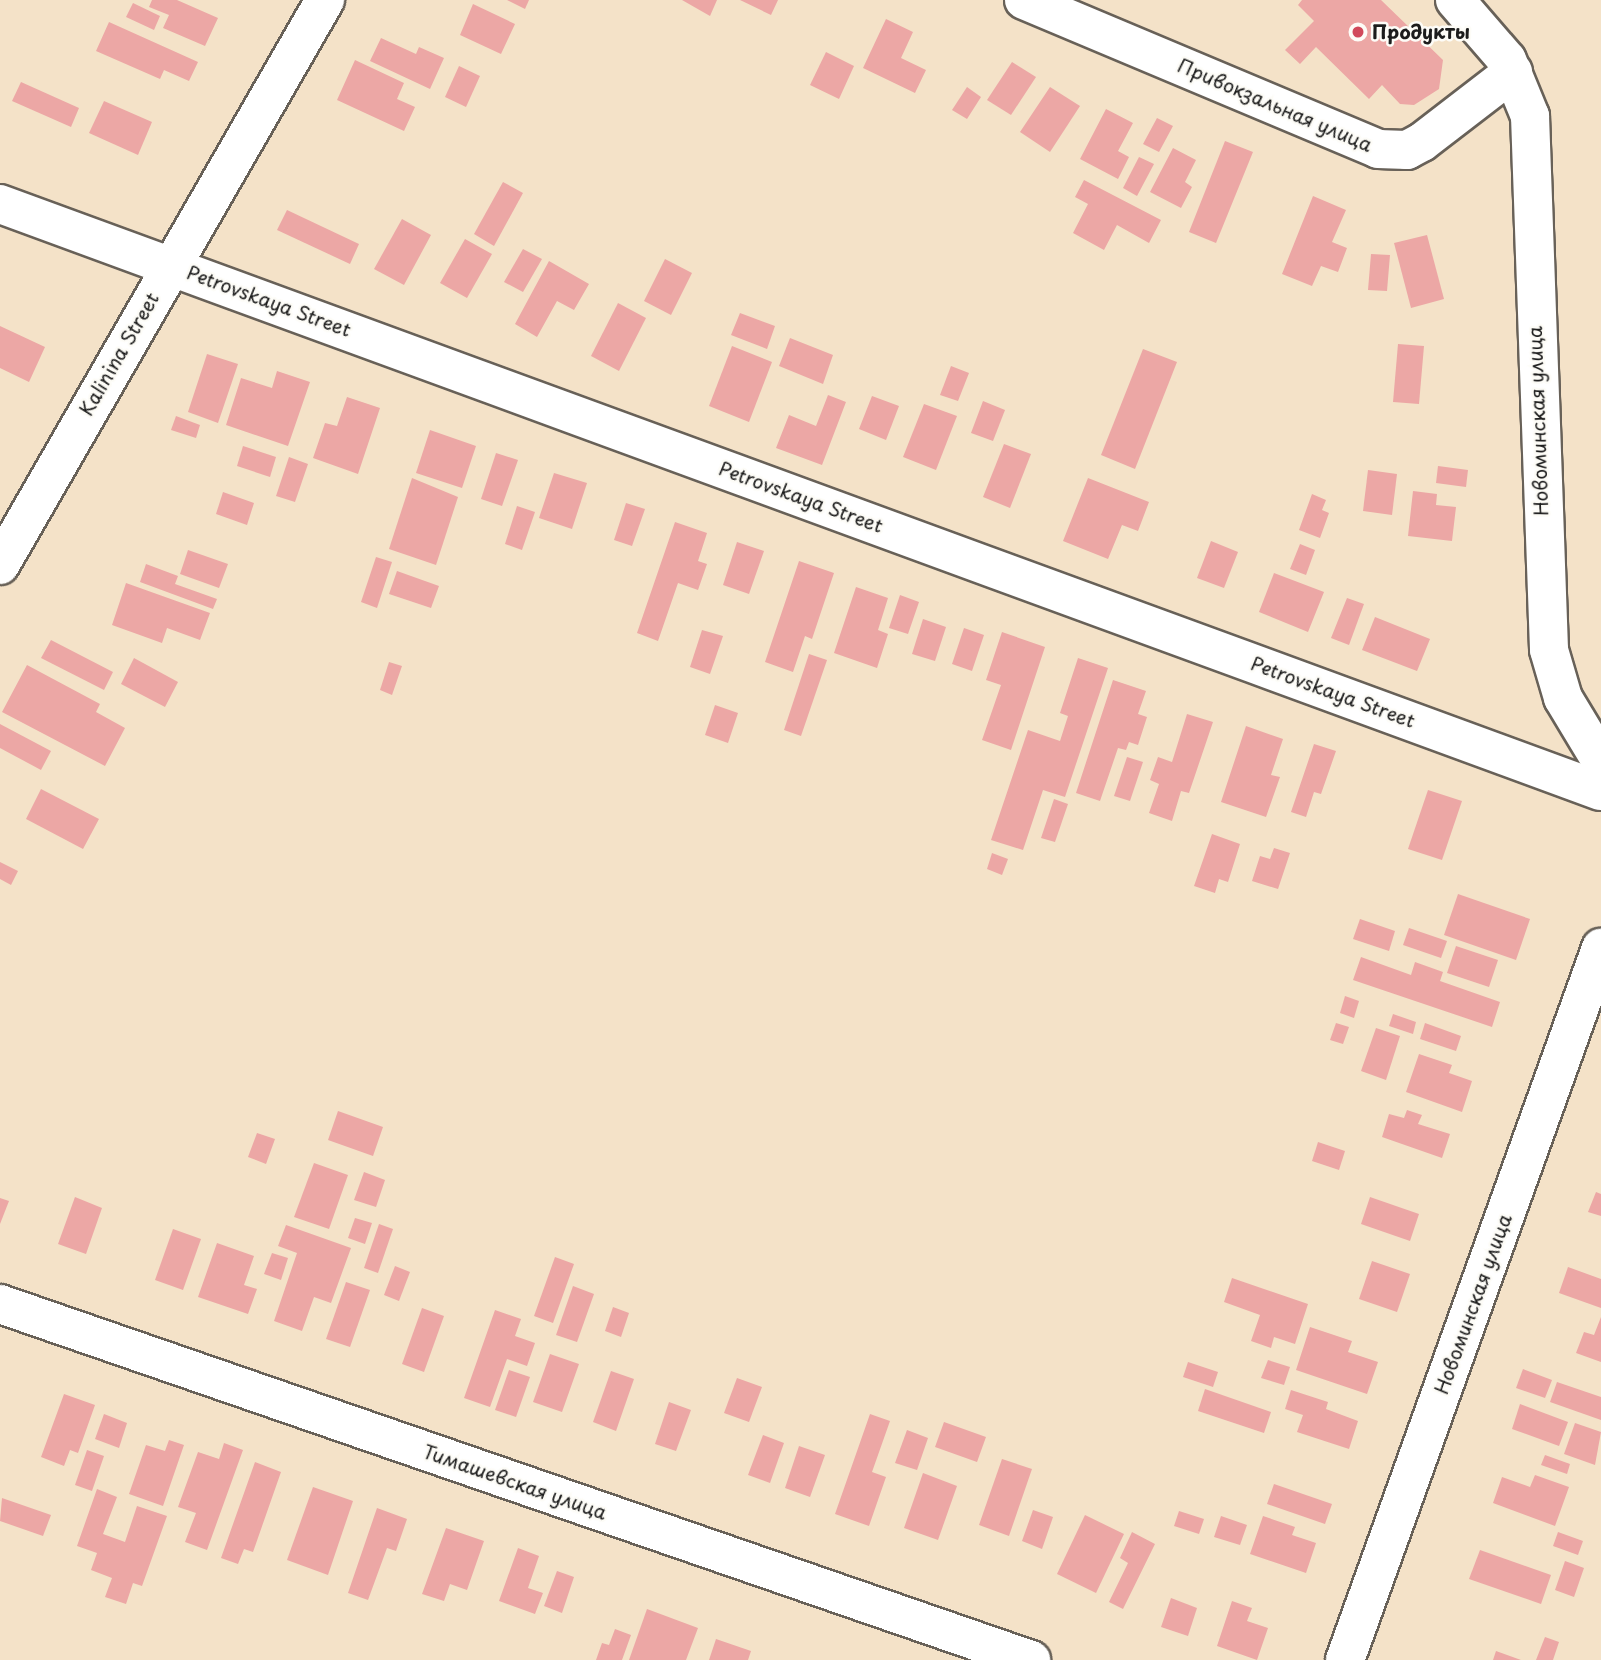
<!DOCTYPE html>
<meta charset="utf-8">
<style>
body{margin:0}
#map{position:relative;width:1601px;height:1660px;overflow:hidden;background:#f4e2c8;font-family:"Playpen Sans",sans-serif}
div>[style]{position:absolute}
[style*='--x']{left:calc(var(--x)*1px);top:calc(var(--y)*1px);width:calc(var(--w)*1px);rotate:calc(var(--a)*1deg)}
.building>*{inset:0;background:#eca7a5}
.roads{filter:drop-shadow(2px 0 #686158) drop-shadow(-2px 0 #686158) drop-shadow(0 2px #686158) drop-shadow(0 -2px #686158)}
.minor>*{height:38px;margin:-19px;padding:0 19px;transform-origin:19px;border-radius:19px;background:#fff}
.dots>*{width:19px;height:19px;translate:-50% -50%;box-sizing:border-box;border:4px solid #fdfcf7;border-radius:50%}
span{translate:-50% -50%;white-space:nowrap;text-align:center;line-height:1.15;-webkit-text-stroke:5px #fdfcf7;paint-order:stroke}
.poi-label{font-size:19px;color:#1c1c1c;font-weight:700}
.left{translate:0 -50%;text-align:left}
.street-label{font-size:19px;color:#1c1c1c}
</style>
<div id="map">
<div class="building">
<div style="clip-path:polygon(152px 0,177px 0,218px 18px,205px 46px,163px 28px,169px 15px,149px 7px)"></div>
<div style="clip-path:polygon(507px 0,529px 0,525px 9px)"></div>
<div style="clip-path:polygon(682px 0,717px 0,710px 16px)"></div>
<div style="clip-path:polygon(740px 0,778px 0,771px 15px)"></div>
<div style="clip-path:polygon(1302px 0,1381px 0,1443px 60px,1439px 89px,1414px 105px,1400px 104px,1382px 85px,1369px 99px,1316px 47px,1300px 64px,1285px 50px,1314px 21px,1298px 5px)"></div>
<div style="clip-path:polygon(133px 3px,160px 16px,154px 30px,126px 17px)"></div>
<div style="clip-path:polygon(473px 4px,515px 24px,501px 54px,460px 35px)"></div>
<div style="clip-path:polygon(886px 19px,913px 32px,901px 58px,926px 70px,915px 93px,863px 68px)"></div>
<div style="clip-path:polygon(109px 22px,198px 62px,189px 81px,164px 70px,160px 79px,96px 51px)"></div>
<div style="clip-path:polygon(381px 38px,416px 54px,419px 47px,444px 58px,430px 89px,370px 61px)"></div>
<div style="clip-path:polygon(826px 52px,854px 66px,839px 99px,810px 85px)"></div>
<div style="clip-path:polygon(355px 60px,404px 83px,397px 99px,415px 107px,404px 131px,337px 100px)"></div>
<div style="clip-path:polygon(1012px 62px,1036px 77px,1011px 115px,987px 100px)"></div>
<div style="clip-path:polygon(459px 66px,480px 76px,466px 107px,445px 97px)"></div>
<div style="clip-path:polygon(21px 82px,79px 108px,71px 127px,12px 101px)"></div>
<div style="clip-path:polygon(967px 87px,981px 97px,967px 119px,952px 110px)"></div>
<div style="clip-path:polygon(1050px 87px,1080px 106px,1050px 152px,1020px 132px)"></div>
<div style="clip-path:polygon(104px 101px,152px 122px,138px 155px,89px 133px)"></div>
<div style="clip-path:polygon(1106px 109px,1133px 123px,1118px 151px,1129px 157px,1118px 179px,1080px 159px)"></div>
<div style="clip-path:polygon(1157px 118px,1173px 126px,1159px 152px,1143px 144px)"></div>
<div style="clip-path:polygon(1225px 141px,1253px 152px,1216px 243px,1189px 232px)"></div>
<div style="clip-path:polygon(1173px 148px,1196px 160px,1185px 182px,1192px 187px,1181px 208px,1150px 192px)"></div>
<div style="clip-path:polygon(1139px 157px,1154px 164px,1137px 196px,1123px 188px)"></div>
<div style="clip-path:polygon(1084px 180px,1161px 220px,1149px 243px,1117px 225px,1104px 250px,1073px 233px,1088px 204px,1075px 197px)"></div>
<div style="clip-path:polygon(503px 182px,523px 193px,494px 246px,474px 234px)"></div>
<div style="clip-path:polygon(1313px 196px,1346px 210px,1332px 242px,1347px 248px,1338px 272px,1321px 266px,1312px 286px,1282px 274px)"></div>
<div style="clip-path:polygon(287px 210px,359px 244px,350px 264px,277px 230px)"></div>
<div style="clip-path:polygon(402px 219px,431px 235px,404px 285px,374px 269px)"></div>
<div style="clip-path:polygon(1427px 235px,1444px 299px,1411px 308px,1394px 243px)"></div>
<div style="clip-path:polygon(465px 239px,492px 254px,467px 298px,440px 283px)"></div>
<div style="clip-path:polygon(523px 249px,542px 259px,523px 292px,504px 282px)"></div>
<div style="clip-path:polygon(1371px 254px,1390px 255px,1387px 291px,1368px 290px)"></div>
<div style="clip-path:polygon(665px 259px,692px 273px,671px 315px,644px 301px)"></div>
<div style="clip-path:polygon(549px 261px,589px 284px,574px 310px,557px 301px,537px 337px,515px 324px)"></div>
<div style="clip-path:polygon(618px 303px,646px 318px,619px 371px,591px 356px)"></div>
<div style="clip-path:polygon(740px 313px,775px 326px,767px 349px,731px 335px)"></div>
<div style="clip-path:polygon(0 326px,45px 347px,29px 382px,0 368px)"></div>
<div style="clip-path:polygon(790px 338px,833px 355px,823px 384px,779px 366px)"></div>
<div style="clip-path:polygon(1398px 344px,1424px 346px,1419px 404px,1393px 402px)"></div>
<div style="clip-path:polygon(732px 346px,772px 362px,749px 422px,709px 406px)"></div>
<div style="clip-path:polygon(1143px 349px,1177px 362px,1135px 469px,1101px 455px)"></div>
<div style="clip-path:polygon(207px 354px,238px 364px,218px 423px,188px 412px)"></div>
<div style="clip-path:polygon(951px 366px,969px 373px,958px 401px,940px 395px)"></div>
<div style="clip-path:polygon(277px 371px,310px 382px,288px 446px,226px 425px,241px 378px,272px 388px)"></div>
<div style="clip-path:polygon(828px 395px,846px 402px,822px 465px,776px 448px,789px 415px,816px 426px)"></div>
<div style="clip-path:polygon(872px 396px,899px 406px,886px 440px,859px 429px)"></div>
<div style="clip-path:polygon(347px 397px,380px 408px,358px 474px,313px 458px,325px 423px,337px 426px)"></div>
<div style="clip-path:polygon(983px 401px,1005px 410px,993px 441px,971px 433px)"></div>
<div style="clip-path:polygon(924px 404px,957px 416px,936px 470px,903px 457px)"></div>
<div style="clip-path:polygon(176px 416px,200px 425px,196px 438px,171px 430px)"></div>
<div style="clip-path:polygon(430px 430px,476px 446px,462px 488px,416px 473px)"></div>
<div style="clip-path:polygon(1004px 444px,1031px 454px,1010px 508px,983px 497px)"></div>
<div style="clip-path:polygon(243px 446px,276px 457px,270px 477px,237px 466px)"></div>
<div style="clip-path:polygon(496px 453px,518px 460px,502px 506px,481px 499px)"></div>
<div style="clip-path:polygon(289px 457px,308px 464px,295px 502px,276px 496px)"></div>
<div style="clip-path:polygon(1438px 466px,1468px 470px,1466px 487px,1436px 483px)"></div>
<div style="clip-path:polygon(1368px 470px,1397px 474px,1392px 515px,1363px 511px)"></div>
<div style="clip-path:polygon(554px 473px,587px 483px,572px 529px,539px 518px)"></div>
<div style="clip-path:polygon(412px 478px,458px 497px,436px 565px,389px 549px)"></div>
<div style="clip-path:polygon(1088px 478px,1149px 502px,1138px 531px,1122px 525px,1108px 559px,1063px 541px)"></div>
<div style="clip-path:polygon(1413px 491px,1437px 494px,1436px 505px,1456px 507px,1452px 541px,1408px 536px)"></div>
<div style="clip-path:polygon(223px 492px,254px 503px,247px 525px,216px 514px)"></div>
<div style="clip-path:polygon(1312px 494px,1326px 500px,1322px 510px,1329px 513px,1320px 538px,1299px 530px)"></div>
<div style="clip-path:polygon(626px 503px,645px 509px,632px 546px,614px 540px)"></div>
<div style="clip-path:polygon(517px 506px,535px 512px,522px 550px,505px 544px)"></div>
<div style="clip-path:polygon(675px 522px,707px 533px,698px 561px,707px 564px,698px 590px,678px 583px,658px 641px,637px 633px)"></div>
<div style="clip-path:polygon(1211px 541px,1238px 552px,1224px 588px,1197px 578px)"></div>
<div style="clip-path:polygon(737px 542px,764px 551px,749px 594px,723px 585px)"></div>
<div style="clip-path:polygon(1300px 544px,1315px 550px,1306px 575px,1290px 569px)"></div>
<div style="clip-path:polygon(188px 550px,228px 564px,219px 588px,180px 574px)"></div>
<div style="clip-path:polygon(376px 557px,392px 562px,377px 608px,361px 602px)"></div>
<div style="clip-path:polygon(799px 561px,834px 573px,812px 639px,805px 636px,793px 672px,765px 662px)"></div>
<div style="clip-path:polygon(146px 564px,178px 576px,175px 584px,217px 599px,213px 609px,140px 582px)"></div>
<div style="clip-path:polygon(397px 571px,439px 586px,431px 608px,389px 594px)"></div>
<div style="clip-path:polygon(1274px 573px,1324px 592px,1308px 632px,1259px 612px)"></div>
<div style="clip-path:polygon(126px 583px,210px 613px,200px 640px,167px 628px,162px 643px,112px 625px)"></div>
<div style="clip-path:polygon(856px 587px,888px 598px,878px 630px,888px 634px,877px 668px,834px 653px)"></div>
<div style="clip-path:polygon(900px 595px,919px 602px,908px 634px,889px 628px)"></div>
<div style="clip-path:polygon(1347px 598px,1364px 604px,1349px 645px,1331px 638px)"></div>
<div style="clip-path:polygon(1375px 617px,1430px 639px,1417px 671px,1362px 650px)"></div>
<div style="clip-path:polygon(923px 619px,946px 627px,935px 661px,912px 654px)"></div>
<div style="clip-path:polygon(964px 628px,984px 635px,972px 671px,952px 664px)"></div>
<div style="clip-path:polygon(702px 630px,723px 636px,710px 674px,690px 667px)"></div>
<div style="clip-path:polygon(1002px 632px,1045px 647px,1011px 750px,982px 740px,1001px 685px,986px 680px)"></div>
<div style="clip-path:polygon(51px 640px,113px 672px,104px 690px,41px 658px)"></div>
<div style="clip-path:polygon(809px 654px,827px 660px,801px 736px,784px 730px)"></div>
<div style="clip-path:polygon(134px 658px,178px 682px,165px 707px,121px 684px)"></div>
<div style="clip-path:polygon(1078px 658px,1108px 668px,1065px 797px,1043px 790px,1023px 850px,991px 840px,1028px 730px,1060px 741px,1068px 716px,1060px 713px)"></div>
<div style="clip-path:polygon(389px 662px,402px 666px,392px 695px,380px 690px)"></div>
<div style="clip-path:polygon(27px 665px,100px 704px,96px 712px,125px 728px,105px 766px,2px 712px)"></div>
<div style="clip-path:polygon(1113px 680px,1146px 691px,1138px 714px,1147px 717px,1138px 745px,1129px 742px,1126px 750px,1118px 748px,1100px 801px,1076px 793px)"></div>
<div style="clip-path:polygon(715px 705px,738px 713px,728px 743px,705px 735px)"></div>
<div style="clip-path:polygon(1187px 714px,1213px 722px,1189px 793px,1181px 791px,1172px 821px,1149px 813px,1159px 784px,1150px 780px,1158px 757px,1172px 762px)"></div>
<div style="clip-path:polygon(0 724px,51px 751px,41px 770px,0 748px)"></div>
<div style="clip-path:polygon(1246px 726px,1283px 739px,1271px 775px,1280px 777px,1266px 817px,1221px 802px)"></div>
<div style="clip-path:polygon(1314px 744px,1336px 751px,1321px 794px,1314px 792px,1306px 817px,1291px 812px)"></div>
<div style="clip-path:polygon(1127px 757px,1143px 762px,1130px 801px,1114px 796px)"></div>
<div style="clip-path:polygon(41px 789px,99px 819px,83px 849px,26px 819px)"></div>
<div style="clip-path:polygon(1428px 790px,1462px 801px,1442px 860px,1408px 849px)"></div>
<div style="clip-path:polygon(1054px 799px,1068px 804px,1055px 842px,1041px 838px)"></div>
<div style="clip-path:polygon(1212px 834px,1240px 844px,1228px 882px,1219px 879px,1215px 893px,1194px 886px)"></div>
<div style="clip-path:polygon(1274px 848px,1290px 853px,1278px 889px,1252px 881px,1260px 856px,1270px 859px)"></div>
<div style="clip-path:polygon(992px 853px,1008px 859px,1002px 875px,987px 869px)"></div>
<div style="clip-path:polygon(0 862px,18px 871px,11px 885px,0 879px)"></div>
<div style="clip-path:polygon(1458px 894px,1530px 919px,1516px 960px,1444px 935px)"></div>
<div style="clip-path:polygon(1360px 919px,1395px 931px,1389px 951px,1353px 939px)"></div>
<div style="clip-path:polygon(1409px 928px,1447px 941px,1441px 958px,1403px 945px)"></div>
<div style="clip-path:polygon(1456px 946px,1498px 960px,1489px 987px,1447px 973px)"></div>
<div style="clip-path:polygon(1361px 957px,1411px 975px,1415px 962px,1443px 972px,1440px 981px,1500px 1002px,1492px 1027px,1353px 980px)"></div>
<div style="clip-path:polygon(1345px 996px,1359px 1001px,1354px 1018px,1340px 1013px)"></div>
<div style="clip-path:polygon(1393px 1014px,1416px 1022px,1413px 1034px,1389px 1026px)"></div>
<div style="clip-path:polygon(1336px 1023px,1349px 1027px,1343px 1044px,1330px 1040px)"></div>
<div style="clip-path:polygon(1425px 1023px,1461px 1036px,1456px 1051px,1420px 1039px)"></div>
<div style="clip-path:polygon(1376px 1028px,1400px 1036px,1386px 1080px,1361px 1071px)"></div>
<div style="clip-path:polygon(1419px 1054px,1452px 1065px,1449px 1073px,1472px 1081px,1462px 1112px,1406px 1092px)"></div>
<div style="clip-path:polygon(1407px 1110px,1422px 1115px,1418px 1124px,1450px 1134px,1442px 1158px,1382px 1137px,1389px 1114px,1404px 1118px)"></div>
<div style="clip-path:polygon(338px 1111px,383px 1127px,373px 1156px,328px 1140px)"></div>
<div style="clip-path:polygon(257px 1133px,275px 1139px,266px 1164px,248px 1157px)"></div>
<div style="clip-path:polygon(1318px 1142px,1345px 1151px,1339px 1170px,1312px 1161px)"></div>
<div style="clip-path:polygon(314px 1163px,348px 1175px,329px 1229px,294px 1217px)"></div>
<div style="clip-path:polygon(364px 1172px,385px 1180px,376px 1207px,354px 1200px)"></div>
<div style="clip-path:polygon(1596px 1192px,1601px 1194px,1601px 1216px,1588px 1212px)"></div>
<div style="clip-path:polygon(75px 1197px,102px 1208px,86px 1254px,58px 1244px)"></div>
<div style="clip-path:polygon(1370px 1197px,1419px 1214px,1410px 1241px,1361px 1224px)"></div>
<div style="clip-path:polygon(0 1198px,9px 1201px,0 1224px)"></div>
<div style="clip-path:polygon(355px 1218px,372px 1223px,365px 1244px,348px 1238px)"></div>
<div style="clip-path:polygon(379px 1224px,393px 1229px,378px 1273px,364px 1268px)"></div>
<div style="clip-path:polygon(286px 1225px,351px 1248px,331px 1303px,314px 1297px,302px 1331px,274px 1321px,297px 1253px,278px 1246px)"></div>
<div style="clip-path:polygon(173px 1229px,201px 1239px,183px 1290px,155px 1280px)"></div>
<div style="clip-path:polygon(217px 1243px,254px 1256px,244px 1285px,257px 1289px,248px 1314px,198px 1297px)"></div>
<div style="clip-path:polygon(272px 1253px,288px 1258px,281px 1280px,264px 1274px)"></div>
<div style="clip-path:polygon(555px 1257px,574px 1264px,553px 1323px,534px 1316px)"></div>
<div style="clip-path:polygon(1372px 1261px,1410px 1274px,1397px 1312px,1359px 1299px)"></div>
<div style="clip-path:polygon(395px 1266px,410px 1272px,399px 1301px,384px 1295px)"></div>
<div style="clip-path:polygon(1568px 1267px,1601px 1279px,1601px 1308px,1559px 1293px)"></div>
<div style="clip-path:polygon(1232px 1278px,1308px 1304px,1295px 1344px,1274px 1337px,1271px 1348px,1251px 1341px,1260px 1315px,1224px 1302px)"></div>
<div style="clip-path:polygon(346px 1282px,370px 1290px,350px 1347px,326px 1339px)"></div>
<div style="clip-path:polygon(573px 1286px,594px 1294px,577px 1342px,556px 1335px)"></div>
<div style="clip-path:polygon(613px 1307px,629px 1313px,621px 1337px,605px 1331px)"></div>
<div style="clip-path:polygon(422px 1308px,444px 1316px,424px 1372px,402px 1364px)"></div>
<div style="clip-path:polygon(495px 1310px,521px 1319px,515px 1336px,535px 1343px,527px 1366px,507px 1359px,490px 1407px,464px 1398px)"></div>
<div style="clip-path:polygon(1601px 1317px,1601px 1362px,1576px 1353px,1584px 1332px,1594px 1335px)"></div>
<div style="clip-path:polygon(1310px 1327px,1352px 1341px,1348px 1352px,1378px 1362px,1367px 1394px,1296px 1370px)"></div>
<div style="clip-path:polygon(550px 1354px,579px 1364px,562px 1412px,533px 1402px)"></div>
<div style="clip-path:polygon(1268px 1360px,1290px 1367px,1284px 1385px,1261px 1378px)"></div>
<div style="clip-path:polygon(1188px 1362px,1218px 1372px,1213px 1387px,1183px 1377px)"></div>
<div style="clip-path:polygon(1523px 1369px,1552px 1380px,1545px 1398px,1516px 1388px)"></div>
<div style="clip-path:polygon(509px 1370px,530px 1377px,516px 1417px,495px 1410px)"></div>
<div style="clip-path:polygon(611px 1371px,634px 1379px,616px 1431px,593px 1422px)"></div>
<div style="clip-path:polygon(737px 1378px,762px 1387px,749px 1422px,724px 1413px)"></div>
<div style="clip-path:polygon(1557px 1382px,1601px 1397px,1601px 1420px,1550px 1402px)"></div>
<div style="clip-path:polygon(1205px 1389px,1271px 1412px,1264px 1433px,1198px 1411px)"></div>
<div style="clip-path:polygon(1291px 1390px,1328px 1402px,1326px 1409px,1358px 1421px,1349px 1449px,1297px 1432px,1303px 1415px,1285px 1409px)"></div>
<div style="clip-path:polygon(64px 1394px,95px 1405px,78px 1453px,70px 1450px,64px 1466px,41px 1457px)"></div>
<div style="clip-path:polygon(669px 1402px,691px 1410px,676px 1451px,655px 1444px)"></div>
<div style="clip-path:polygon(1520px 1404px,1568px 1422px,1559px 1446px,1512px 1429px)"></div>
<div style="clip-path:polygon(104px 1414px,127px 1423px,119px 1448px,95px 1439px)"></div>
<div style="clip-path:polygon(870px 1414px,890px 1421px,872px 1472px,886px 1477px,869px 1526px,835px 1514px)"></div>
<div style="clip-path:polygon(944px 1422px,986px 1437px,977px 1462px,935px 1447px)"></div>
<div style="clip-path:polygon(1575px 1423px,1601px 1432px,1595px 1465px,1564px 1454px)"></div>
<div style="clip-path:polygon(907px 1430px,928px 1438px,917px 1470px,895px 1463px)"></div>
<div style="clip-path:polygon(763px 1435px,784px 1443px,770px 1483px,748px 1475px)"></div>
<div style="clip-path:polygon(169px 1440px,184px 1445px,163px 1506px,129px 1494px,146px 1445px,165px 1451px)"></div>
<div style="clip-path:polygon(224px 1443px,243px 1450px,207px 1550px,185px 1542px,196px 1513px,178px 1507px,198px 1452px,219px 1459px)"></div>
<div style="clip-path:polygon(799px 1446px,825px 1455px,810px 1497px,785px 1488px)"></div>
<div style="clip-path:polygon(87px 1450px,104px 1456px,92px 1491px,75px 1485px)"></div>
<div style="clip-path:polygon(1545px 1455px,1570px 1464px,1567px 1474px,1541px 1465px)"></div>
<div style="clip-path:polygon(1002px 1459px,1032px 1469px,1009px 1536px,979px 1525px)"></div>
<div style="clip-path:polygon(255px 1462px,281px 1472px,253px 1552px,244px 1549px,238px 1564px,221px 1558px)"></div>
<div style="clip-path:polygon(923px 1473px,957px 1486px,938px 1540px,904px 1528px)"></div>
<div style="clip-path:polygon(1535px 1475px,1569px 1487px,1555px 1526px,1493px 1503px,1502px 1477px,1530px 1487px)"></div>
<div style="clip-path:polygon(1274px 1484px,1332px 1504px,1325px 1524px,1267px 1504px)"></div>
<div style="clip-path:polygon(313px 1487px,353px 1501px,328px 1575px,287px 1560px)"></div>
<div style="clip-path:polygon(97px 1489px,117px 1497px,103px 1534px,125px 1542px,137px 1506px,167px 1516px,142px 1586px,133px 1583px,126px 1604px,105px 1597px,112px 1578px,91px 1570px,97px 1553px,77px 1546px)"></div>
<div style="clip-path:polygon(2px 1498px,51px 1515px,43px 1536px,0 1521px)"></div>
<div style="clip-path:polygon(377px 1508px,407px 1519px,396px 1551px,387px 1548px,368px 1600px,348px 1593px)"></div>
<div style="clip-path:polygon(1033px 1510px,1053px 1517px,1042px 1549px,1022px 1541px)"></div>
<div style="clip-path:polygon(1179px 1511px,1204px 1519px,1199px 1534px,1174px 1526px)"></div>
<div style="clip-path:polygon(1085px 1515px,1124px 1534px,1096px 1593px,1057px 1574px)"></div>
<div style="clip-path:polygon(1221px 1516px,1247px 1525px,1240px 1545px,1214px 1537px)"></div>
<div style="clip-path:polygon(1263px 1516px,1295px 1527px,1292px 1535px,1316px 1543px,1306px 1573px,1250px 1554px)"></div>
<div style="clip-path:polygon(446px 1528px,484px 1541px,467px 1590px,450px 1584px,444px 1601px,422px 1594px)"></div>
<div style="clip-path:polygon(1132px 1532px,1155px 1544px,1123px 1609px,1109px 1602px,1128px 1563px,1120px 1558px)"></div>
<div style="clip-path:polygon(1558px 1532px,1583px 1541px,1578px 1555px,1553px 1546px)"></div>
<div style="clip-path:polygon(518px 1548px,539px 1556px,528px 1588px,543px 1593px,535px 1614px,499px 1601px)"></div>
<div style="clip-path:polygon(1480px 1550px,1551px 1575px,1541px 1604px,1469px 1579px)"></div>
<div style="clip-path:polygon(1565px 1561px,1584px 1568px,1574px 1597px,1555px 1590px)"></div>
<div style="clip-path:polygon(557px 1571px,574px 1577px,562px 1613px,544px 1606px)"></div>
<div style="clip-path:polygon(1171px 1598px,1197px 1608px,1188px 1636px,1161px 1627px)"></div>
<div style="clip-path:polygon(1232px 1601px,1252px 1608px,1247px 1621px,1268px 1628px,1257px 1660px,1217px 1646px)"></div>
<div style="clip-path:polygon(647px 1609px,698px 1628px,686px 1660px,629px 1660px)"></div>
<div style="clip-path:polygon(615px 1629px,631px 1635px,622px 1660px,596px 1660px,602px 1643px,609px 1645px)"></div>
<div style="clip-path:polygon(1545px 1637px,1559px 1642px,1553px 1660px,1536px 1660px)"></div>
<div style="clip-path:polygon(716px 1639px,751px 1651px,748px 1660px,709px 1660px)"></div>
<div style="clip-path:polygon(1496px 1651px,1521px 1660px,1493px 1660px)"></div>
</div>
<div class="roads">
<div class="minor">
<div style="--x:1024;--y:0;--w:384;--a:22.8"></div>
<div style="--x:1378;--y:149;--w:29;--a:2"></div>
<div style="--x:1407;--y:150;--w:17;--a:-28"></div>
<div style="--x:1422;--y:142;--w:115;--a:-37.6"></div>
<div style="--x:1455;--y:0;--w:79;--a:49.1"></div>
<div style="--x:1507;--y:60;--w:61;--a:67.7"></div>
<div style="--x:1530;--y:116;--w:534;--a:87.96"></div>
<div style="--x:1549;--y:650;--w:50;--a:73.7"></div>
<div style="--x:1563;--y:698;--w:74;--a:58.9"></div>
<div style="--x:0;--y:204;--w:1705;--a:20.14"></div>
<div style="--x:0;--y:565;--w:652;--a:-60.09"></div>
<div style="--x:0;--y:1304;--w:1091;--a:19.05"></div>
<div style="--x:1345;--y:1660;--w:757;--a:-70.22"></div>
</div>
</div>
<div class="dots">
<div style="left:1358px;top:32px;background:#d1495b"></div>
</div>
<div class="poi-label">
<span class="left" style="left:1372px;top:32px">Продукты</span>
</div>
<div class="street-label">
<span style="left:1275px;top:105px;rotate:23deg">Привокзальная улица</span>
<span style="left:269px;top:301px;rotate:20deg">Petrovskaya Street</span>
<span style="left:119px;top:354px;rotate:-60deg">Kalinina Street</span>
<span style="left:1538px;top:421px;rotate:-92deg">Новоминская улица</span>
<span style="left:801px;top:497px;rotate:20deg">Petrovskaya Street</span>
<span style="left:1333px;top:692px;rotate:20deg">Petrovskaya Street</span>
<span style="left:1473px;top:1304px;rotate:-70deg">Новоминская улица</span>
<span style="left:515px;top:1482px;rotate:19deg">Тимашевская улица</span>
</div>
</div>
